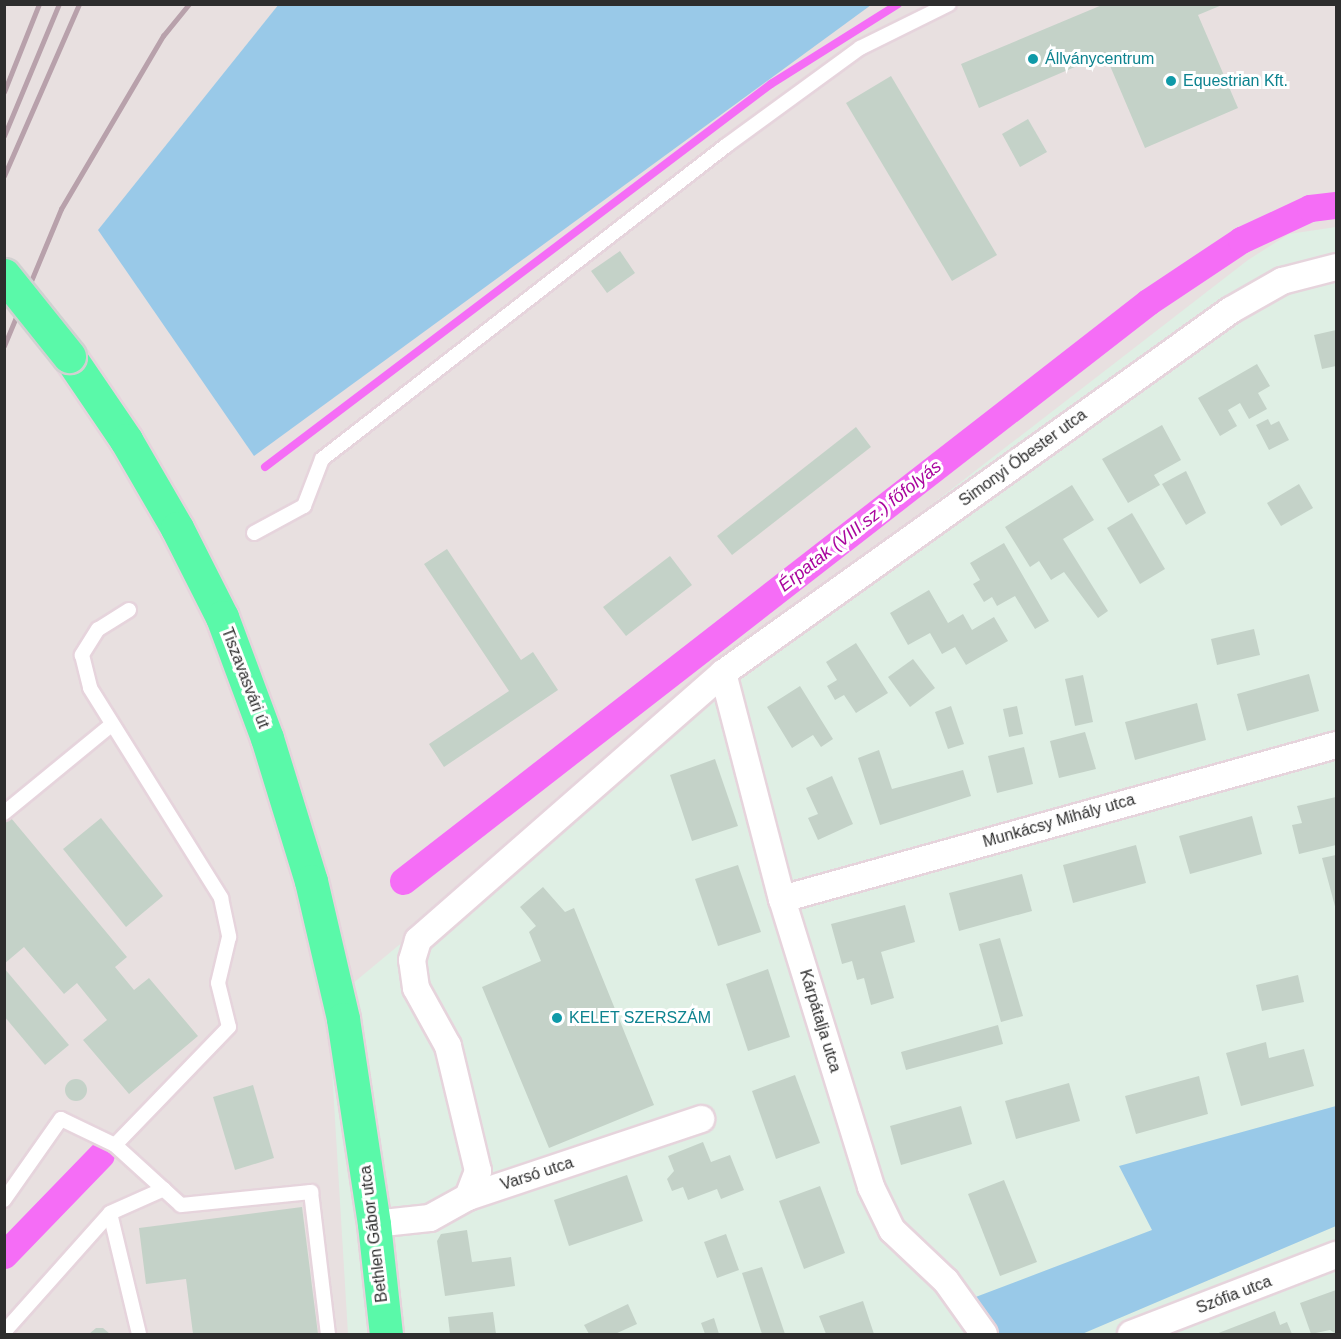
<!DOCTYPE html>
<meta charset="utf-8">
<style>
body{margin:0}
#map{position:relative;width:1341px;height:1339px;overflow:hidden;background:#dfefe4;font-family:Helvetica,sans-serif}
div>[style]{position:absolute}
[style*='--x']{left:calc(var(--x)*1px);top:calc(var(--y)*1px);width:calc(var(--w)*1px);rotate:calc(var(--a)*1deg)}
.industrial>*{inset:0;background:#e8e0e0}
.green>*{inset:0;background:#99c9e8}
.stream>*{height:8px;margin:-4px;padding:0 4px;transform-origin:4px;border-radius:4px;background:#f56df6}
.canal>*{height:27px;margin:-13.5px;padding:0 13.5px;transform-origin:13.5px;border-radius:13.5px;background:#f56df6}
.building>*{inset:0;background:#c4d2c8}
.round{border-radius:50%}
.roads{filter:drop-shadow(2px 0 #e6d4dc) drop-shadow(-2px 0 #e6d4dc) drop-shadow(0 2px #e6d4dc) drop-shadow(0 -2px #e6d4dc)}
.service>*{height:14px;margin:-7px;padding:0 7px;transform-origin:7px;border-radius:7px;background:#fff}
.minor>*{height:26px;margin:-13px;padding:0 13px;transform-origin:13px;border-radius:13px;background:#fff}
.primary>*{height:33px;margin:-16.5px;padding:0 16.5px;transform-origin:16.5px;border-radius:16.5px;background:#5af9a9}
.rail>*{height:4.5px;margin:-2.25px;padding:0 2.25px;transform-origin:2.25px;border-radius:2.25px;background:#b8a1ab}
.bridges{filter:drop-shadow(2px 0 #d1d1d1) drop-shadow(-2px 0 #d1d1d1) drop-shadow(0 2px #d1d1d1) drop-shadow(0 -2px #d1d1d1)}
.primary-bridge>*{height:33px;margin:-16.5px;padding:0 16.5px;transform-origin:16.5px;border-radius:16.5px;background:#5af9a9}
.dots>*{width:16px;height:16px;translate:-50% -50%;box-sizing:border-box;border:3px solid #fff;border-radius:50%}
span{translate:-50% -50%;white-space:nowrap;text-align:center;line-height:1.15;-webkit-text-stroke:6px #fff;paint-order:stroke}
.culture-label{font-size:16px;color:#0d838f}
.left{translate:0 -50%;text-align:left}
.street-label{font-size:16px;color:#2d2d2d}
.water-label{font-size:18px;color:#a9059d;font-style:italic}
.frame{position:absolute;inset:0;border:6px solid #2d2d2d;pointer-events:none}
</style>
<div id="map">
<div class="industrial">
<div style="clip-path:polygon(5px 5px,1336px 5px,1336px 227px,1289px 234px,1248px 260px,904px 526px,328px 1004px,348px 1334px,5px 1334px)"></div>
</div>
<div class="green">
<div style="clip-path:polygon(279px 4px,871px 4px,871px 5px,254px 456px,98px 230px)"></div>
<div style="clip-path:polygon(1336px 1106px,1336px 1226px,1082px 1334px,996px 1334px,973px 1298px,1152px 1230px,1119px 1166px)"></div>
</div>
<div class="stream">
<div style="--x:265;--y:467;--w:635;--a:-37.12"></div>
<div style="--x:771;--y:84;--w:150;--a:-32.2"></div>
</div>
<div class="canal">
<div style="--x:403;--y:881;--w:944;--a:-37.85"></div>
<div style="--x:1148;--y:302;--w:112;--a:-33.7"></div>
<div style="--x:1241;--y:240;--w:76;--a:-24.9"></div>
<div style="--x:1310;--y:208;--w:26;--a:-7"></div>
<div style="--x:4;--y:1255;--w:139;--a:-45.9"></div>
</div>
<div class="building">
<div style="clip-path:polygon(1102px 5px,1222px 5px,1198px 15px,1238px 108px,1145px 148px,1105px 54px,979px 108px,961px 64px)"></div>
<div style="clip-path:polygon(891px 76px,997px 255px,952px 281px,846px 103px)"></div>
<div style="clip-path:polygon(1028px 119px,1047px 152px,1020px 167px,1002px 134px)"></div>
<div style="clip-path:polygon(620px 251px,635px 273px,607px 293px,591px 271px)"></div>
<div style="clip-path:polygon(1336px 330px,1336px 366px,1322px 369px,1314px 335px)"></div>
<div style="clip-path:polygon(1257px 364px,1270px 386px,1258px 393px,1267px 409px,1249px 419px,1240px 403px,1228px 410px,1237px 426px,1220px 436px,1198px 398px)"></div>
<div style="clip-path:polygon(1268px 419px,1271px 425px,1279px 421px,1289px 440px,1269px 450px,1256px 425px)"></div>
<div style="clip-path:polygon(1162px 425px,1181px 460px,1154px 475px,1160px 485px,1128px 503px,1102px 459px)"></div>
<div style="clip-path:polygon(856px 427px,871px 447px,732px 555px,717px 536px)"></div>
<div style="clip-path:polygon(1186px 471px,1206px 513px,1186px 525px,1162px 484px)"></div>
<div style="clip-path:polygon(1299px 484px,1313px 508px,1281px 526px,1267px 503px)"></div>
<div style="clip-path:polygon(1072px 485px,1094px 520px,1063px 539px,1108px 611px,1098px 618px,1064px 572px,1051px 580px,1039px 561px,1030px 567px,1005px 527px)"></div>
<div style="clip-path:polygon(1132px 513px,1165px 569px,1140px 584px,1107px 528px)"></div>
<div style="clip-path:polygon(1004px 543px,1049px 621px,1035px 629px,1015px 596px,997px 606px,992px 597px,984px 602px,973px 584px,980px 580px,970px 563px)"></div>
<div style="clip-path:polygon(447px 549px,521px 660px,533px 652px,558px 690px,444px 767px,429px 744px,509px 691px,424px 564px)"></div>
<div style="clip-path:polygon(670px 556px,692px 585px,626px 636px,603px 607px)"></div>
<div style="clip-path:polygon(929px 590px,948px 623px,963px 614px,972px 630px,994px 617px,1008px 641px,966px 665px,955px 647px,942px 654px,930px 633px,908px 645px,890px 613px)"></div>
<div style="clip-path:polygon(1254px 629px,1260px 655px,1217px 665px,1211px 639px)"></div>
<div style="clip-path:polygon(856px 643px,888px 693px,856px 713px,844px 695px,835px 700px,827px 686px,837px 680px,826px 662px)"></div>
<div style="clip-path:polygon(913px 659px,935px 688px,910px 707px,888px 677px)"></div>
<div style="clip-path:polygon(1309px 674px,1319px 711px,1247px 731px,1237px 694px)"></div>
<div style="clip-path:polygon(1083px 675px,1093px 722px,1075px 726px,1065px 679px)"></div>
<div style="clip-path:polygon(800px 686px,833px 739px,821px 747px,813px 735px,792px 748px,767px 707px)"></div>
<div style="clip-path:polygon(1197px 703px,1206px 740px,1135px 760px,1125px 722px)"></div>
<div style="clip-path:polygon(951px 706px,964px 744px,948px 749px,935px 712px)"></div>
<div style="clip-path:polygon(1017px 706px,1023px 734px,1009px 737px,1003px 709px)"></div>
<div style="clip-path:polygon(1085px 732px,1096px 769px,1059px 778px,1050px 741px)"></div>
<div style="clip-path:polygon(1024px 747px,1033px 784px,997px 793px,988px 756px)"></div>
<div style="clip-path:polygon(879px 750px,892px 789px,963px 770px,971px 796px,880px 825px,858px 758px)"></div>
<div style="clip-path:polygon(715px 759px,738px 826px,692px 841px,670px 775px)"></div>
<div style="clip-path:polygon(832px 776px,853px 824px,818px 840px,808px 818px,818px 814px,806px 788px)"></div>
<div style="clip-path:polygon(1336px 797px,1336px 845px,1299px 854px,1292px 825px,1302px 823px,1297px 806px)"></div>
<div style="clip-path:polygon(1252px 816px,1262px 854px,1190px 874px,1179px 836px)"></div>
<div style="clip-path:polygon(11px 818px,127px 957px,115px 967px,134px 990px,149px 978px,198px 1036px,129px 1094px,83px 1040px,107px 1020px,77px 983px,64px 994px,24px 947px,4px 964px,4px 824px)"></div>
<div style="clip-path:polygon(101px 818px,163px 896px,126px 927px,63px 849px)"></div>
<div style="clip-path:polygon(1136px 845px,1146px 883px,1073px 903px,1063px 865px)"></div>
<div style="clip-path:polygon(1336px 855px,1336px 910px,1322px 858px)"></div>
<div style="clip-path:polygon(738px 865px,761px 932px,718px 946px,695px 879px)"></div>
<div style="clip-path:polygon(1022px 874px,1032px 911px,959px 931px,949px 893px)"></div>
<div style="clip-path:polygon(543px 887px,565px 912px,574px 908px,654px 1105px,549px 1148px,482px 987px,541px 961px,529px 932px,536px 926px,520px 907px)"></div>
<div style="clip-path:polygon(905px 905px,915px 942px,881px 952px,894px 998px,871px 1005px,864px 978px,857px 980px,852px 961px,842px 964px,831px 924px)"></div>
<div style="clip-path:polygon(1000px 938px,1023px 1016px,1001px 1022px,979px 944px)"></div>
<div style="clip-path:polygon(4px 968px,69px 1045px,45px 1065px,4px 1016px)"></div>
<div style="clip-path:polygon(768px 969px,790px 1037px,748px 1051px,726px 984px)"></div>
<div style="clip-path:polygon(1298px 975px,1304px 1002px,1262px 1011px,1256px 985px)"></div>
<div style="clip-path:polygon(998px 1025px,1003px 1044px,906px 1070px,901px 1052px)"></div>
<div style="clip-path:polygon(1266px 1042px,1269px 1058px,1304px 1049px,1314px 1086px,1241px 1106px,1226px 1053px)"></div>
<div style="clip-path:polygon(795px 1075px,820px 1143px,776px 1159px,752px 1091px)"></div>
<div style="clip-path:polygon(1199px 1076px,1208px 1114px,1136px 1134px,1125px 1096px)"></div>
<div class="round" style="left:65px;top:1079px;width:22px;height:22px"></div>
<div style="clip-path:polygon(1069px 1083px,1080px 1121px,1016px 1139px,1005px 1101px)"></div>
<div style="clip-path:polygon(253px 1085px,274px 1158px,235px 1170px,213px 1097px)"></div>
<div style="clip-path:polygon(961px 1106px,972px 1144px,901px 1165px,890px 1126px)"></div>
<div style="clip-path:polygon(703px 1142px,711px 1162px,730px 1155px,744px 1190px,721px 1199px,717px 1189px,688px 1200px,683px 1187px,672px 1191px,667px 1179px,674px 1171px,668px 1156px)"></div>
<div style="clip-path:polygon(627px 1175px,643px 1221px,569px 1246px,554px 1200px)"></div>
<div style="clip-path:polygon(1004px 1180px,1037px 1262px,1000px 1276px,968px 1194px)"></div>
<div style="clip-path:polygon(820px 1186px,845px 1253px,804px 1269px,779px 1201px)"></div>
<div style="clip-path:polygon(302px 1207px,318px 1334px,193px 1334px,186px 1279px,146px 1284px,139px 1228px)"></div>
<div style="clip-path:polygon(467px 1230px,472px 1262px,511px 1257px,515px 1286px,445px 1296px,437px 1241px,441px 1234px)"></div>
<div style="clip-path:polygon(726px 1234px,739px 1270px,717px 1278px,704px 1242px)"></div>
<div style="clip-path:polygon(762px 1267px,785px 1334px,762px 1334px,742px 1273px)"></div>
<div style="clip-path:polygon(1336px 1290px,1336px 1334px,1330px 1330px,1311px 1334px,1300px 1303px)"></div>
<div style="clip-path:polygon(863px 1301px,874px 1334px,826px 1334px,819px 1316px)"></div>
<div style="clip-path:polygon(628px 1304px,637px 1324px,615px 1334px,589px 1334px,584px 1325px)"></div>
<div style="clip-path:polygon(1275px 1311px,1280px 1325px,1287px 1322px,1292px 1334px,1216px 1334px)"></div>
<div style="clip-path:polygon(493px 1312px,496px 1334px,450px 1334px,448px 1317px)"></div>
<div style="clip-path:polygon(714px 1318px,719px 1334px,705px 1334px,701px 1323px)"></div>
<div style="clip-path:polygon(103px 1328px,110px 1334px,89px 1334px,96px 1328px)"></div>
</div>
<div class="roads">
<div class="service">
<div style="--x:254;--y:533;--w:57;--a:-28.4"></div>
<div style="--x:304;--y:506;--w:50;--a:-69"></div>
<div style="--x:322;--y:459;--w:512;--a:-37.79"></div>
<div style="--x:727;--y:145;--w:165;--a:-36.1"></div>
<div style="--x:860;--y:48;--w:99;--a:-26.3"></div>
<div style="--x:129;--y:610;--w:36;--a:148"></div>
<div style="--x:98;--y:629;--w:31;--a:122"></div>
<div style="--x:82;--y:655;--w:34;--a:76"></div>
<div style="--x:90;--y:688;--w:248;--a:58"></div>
<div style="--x:221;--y:898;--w:40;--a:78"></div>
<div style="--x:229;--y:937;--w:47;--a:103.4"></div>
<div style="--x:218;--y:983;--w:45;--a:76"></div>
<div style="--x:229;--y:1027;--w:164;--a:134"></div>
<div style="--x:115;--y:1145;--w:89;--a:42.3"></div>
<div style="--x:181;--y:1205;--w:131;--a:-5.7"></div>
<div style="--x:311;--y:1192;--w:143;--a:83.2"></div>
<div style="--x:4;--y:813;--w:139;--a:-39.4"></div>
<div style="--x:4;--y:1200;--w:99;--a:-54.9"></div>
<div style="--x:61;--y:1119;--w:60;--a:25.7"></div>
<div style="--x:4;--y:1332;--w:159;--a:-48.3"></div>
<div style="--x:139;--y:1334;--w:124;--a:-103.5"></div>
<div style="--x:110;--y:1213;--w:59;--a:-24"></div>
</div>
<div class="minor">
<div style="--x:723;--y:673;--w:234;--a:75.4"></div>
<div style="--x:782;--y:899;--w:301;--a:72.8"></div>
<div style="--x:871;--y:1187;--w:48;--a:64"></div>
<div style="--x:892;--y:1230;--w:74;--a:43.4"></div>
<div style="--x:946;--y:1281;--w:65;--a:54.4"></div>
<div style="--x:782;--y:899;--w:575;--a:-15.53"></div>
<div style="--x:468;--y:1197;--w:28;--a:-69"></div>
<div style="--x:478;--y:1171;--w:129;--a:-103.5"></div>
<div style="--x:448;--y:1046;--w:66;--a:-118.9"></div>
<div style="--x:416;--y:988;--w:28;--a:-98"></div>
<div style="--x:412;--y:960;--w:21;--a:-73"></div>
<div style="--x:418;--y:940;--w:405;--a:-41.2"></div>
<div style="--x:723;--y:673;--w:624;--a:-35.55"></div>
<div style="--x:1231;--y:310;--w:59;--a:-29.6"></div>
<div style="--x:1282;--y:281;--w:56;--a:-14.5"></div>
<div style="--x:374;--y:1224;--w:56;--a:-6.1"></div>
<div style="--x:430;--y:1218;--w:43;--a:-28.9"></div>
<div style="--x:468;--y:1197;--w:246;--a:-18.5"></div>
<div style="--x:1131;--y:1334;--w:220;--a:-21.1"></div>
</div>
<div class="primary">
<div style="--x:69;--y:356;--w:102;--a:55.8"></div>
<div style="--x:126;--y:440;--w:102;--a:59.9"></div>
<div style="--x:177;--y:528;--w:100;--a:63.2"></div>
<div style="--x:222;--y:617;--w:129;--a:69.6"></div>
<div style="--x:267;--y:738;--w:150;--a:72.9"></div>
<div style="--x:311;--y:881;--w:142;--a:76.9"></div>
<div style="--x:343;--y:1019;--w:207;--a:81.4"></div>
<div style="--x:374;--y:1224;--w:111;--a:83.8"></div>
</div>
</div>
<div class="rail">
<div style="--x:4;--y:92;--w:95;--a:-68.3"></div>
<div style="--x:4;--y:136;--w:143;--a:-67.4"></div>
<div style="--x:4;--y:176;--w:188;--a:-66.4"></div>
<div style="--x:4;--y:346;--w:148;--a:-67.4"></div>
<div style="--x:61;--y:209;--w:201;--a:-59.5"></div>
<div style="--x:163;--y:36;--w:41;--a:-50.9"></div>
</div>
<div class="bridges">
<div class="primary-bridge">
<div style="--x:4;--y:275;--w:104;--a:51.3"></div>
</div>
</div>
<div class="dots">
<div style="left:1033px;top:59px;background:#0f9aa8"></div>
<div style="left:1171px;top:81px;background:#0f9aa8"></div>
<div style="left:557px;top:1018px;background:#0f9aa8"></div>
</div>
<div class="culture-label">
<span class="left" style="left:1045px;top:59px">Állványcentrum</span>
<span class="left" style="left:1183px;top:81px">Equestrian Kft.</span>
<span class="left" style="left:569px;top:1018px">KELET SZERSZÁM</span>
</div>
<div class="street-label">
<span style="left:1023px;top:458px;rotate:-36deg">Simonyi Óbester utca</span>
<span style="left:245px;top:678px;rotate:69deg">Tiszavasvári út</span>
<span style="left:1059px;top:821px;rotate:-16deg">Munkácsy Mihály utca</span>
<span style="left:820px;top:1021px;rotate:73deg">Kárpátalja utca</span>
<span style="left:537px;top:1174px;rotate:-18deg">Varsó utca</span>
<span style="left:374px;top:1234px;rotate:-97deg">Bethlen Gábor utca</span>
<span style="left:1234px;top:1295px;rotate:-21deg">Szófia utca</span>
</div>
<div class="water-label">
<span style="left:860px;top:526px;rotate:-38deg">Érpatak (VIII.sz.) főfolyás</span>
</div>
<div class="frame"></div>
</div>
